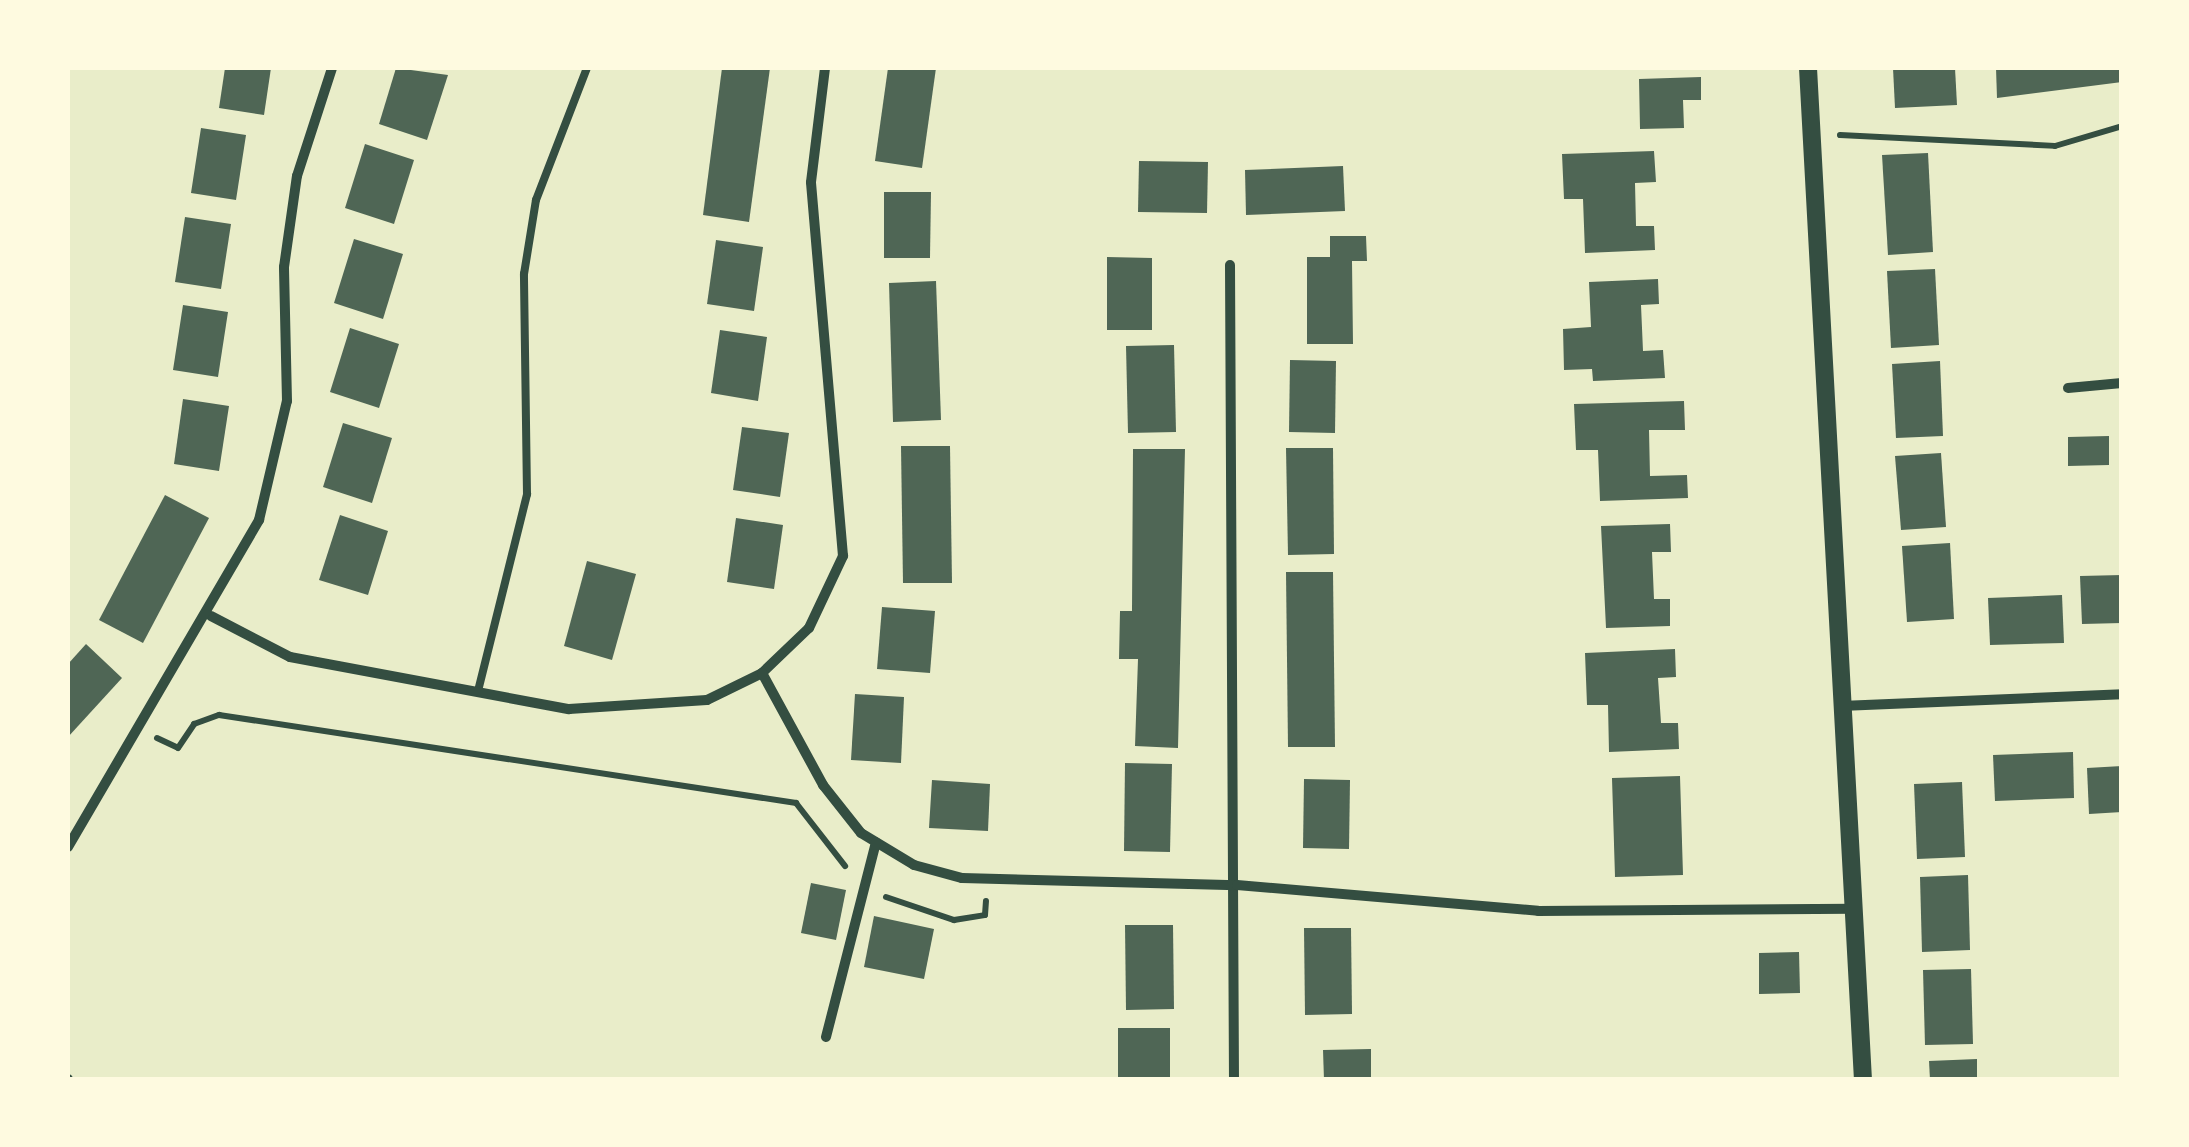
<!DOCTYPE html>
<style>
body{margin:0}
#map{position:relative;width:2189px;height:1147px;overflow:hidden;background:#e9edc9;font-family:"Public Sans",sans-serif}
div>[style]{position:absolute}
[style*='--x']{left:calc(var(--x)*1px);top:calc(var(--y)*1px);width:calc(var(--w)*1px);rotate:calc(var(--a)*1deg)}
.building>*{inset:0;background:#4f6655}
.path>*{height:6px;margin:-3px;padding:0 3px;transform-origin:3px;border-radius:3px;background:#344e41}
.service>*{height:8px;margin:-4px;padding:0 4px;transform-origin:4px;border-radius:4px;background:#344e41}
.minor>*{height:10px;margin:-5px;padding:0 5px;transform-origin:5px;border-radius:5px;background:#344e41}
.tertiary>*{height:18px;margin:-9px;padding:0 9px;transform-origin:9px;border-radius:9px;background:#344e41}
span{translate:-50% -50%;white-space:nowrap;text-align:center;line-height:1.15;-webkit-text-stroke:8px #fefae0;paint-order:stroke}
.frame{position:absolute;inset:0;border:70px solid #fefae0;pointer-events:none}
</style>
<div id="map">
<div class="building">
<div style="clip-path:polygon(225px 68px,271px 68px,264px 115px,219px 108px)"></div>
<div style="clip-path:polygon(396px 68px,448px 75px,427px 140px,379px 124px)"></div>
<div style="clip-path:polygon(722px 68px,770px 68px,749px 222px,703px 215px)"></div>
<div style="clip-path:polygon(888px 68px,936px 68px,922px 168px,875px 161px)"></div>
<div style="clip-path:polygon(1893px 68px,1955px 68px,1957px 105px,1895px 108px)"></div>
<div style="clip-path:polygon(1996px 68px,2122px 68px,2122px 82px,1997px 98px)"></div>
<div style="clip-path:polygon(1701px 77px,1701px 100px,1683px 100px,1684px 128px,1640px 129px,1639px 79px)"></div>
<div style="clip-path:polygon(201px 128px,246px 135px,236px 200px,191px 193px)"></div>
<div style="clip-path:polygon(365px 144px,414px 160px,394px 224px,345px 208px)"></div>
<div style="clip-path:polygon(1654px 151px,1656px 182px,1635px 183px,1636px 226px,1654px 226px,1655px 250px,1585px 253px,1583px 199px,1564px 199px,1562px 154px)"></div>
<div style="clip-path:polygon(1928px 153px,1933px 252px,1888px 255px,1882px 155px)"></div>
<div style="clip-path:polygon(1139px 161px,1208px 162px,1207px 213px,1138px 212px)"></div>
<div style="clip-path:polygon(1343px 166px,1345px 211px,1246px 215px,1245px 170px)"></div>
<div style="clip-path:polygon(884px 192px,931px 192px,930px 258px,884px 258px)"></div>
<div style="clip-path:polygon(185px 217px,231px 224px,221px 289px,175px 282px)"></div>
<div style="clip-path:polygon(1330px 236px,1366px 236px,1367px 261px,1352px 261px,1353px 344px,1307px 344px,1307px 257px,1330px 257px)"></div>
<div style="clip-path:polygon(354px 239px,403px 254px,383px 319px,334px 303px)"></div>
<div style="clip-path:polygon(716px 240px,763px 247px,754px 311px,707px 304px)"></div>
<div style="clip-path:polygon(1107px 257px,1152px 258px,1152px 330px,1107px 330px)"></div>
<div style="clip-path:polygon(1935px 269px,1939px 345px,1891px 348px,1887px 271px)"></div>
<div style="clip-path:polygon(1658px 279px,1659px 304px,1641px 305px,1643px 351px,1663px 350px,1665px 378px,1593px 381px,1592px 369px,1564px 370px,1563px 329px,1591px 327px,1589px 282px)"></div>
<div style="clip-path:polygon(936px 281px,941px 420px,893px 422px,889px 283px)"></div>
<div style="clip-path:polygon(183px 305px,228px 312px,218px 377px,173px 370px)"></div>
<div style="clip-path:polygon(350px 328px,399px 344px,379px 408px,330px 392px)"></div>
<div style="clip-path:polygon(720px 330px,767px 337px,758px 401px,711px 393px)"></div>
<div style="clip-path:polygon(1174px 345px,1176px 432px,1128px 433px,1126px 346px)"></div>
<div style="clip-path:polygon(1290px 360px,1336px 361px,1335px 433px,1289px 432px)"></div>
<div style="clip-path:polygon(1940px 361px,1943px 436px,1896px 438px,1892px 364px)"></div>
<div style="clip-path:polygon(183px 399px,229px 406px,219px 471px,174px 464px)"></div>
<div style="clip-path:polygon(1684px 401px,1685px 430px,1649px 430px,1650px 476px,1687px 475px,1688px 498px,1600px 501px,1598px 450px,1576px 450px,1574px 404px)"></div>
<div style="clip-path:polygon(343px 423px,392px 438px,372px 503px,323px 487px)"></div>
<div style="clip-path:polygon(742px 427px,789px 433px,780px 497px,733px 490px)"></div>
<div style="clip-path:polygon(2109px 436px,2109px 465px,2068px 466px,2068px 437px)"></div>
<div style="clip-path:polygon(901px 446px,950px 446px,952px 583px,903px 583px)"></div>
<div style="clip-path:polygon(1286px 448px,1333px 448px,1334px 554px,1288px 555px)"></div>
<div style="clip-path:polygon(1133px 449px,1185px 449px,1178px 748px,1135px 746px,1138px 659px,1119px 659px,1120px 611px,1132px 611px)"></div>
<div style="clip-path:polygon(1941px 453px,1946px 527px,1901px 530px,1895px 456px)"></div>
<div style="clip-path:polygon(165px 495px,209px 518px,143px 643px,99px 620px)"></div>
<div style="clip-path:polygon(340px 515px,388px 531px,368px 595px,319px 580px)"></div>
<div style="clip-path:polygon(736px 518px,783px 525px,774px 589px,727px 582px)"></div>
<div style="clip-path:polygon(1670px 524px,1671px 552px,1652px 552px,1654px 599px,1670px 599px,1670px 626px,1606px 628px,1601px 526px)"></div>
<div style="clip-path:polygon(1950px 543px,1954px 619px,1907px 622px,1902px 546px)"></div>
<div style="clip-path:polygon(587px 561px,636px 574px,612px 660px,564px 646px)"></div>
<div style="clip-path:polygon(1286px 572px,1333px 572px,1335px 747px,1288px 747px)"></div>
<div style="clip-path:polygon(2122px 575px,2122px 623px,2082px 624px,2080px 576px)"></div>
<div style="clip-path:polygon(2062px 595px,2064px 643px,1990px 645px,1988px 598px)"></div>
<div style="clip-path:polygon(882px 607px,935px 611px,930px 673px,877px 669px)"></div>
<div style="clip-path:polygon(86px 644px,122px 678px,68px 737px,68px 664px)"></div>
<div style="clip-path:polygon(1675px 649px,1676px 677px,1658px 678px,1661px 723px,1678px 723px,1679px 749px,1609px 752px,1608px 705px,1587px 705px,1585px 653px)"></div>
<div style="clip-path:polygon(855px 694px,904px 697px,901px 763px,851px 760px)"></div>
<div style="clip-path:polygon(2073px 752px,2074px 798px,1995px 801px,1993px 755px)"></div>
<div style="clip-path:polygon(1125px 763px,1172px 764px,1170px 852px,1124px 851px)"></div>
<div style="clip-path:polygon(2122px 766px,2122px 812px,2089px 814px,2087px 768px)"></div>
<div style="clip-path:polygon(1680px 776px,1683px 875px,1615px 877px,1612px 778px)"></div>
<div style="clip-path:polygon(1304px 779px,1350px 780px,1349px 849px,1303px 848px)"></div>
<div style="clip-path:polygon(932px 780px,990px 784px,988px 831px,929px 828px)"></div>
<div style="clip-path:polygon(1962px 782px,1965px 857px,1917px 859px,1914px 784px)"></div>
<div style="clip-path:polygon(1968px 875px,1970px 950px,1922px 952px,1920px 877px)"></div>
<div style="clip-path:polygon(811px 883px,846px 890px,836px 940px,801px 933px)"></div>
<div style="clip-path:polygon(874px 916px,934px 929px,924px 979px,864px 967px)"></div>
<div style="clip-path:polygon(1125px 925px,1173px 925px,1174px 1009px,1126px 1010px)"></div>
<div style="clip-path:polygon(1304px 928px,1351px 928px,1352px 1014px,1305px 1015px)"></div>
<div style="clip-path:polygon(1799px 952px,1800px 993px,1759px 994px,1759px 953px)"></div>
<div style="clip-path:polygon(1971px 969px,1973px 1044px,1925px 1045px,1923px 970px)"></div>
<div style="clip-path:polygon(1118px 1028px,1170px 1028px,1170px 1080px,1118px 1080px)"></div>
<div style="clip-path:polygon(1371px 1049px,1371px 1080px,1324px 1080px,1323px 1050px)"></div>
<div style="clip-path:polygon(1977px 1059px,1977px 1080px,1930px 1080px,1929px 1061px)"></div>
</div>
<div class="path">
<div style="--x:1840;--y:135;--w:215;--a:2.9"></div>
<div style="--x:2055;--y:146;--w:70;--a:-16.6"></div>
<div style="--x:157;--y:738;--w:23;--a:25"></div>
<div style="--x:178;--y:748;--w:29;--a:-56"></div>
<div style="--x:194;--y:724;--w:27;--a:-20"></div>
<div style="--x:219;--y:715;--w:584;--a:8.67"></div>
<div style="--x:796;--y:803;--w:80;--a:52.1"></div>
<div style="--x:886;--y:897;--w:72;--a:18.7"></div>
<div style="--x:954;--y:920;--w:31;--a:-9"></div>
<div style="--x:985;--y:915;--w:14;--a:-86"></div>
</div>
<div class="service">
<div style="--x:478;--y:691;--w:203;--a:-76"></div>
<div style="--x:527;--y:494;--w:220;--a:-90.8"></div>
<div style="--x:524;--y:274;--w:75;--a:-80.8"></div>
<div style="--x:536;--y:200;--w:142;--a:-68.9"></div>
</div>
<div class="minor">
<div style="--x:1230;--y:265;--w:815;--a:89.72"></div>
<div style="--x:2068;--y:388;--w:54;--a:-5.3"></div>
<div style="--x:211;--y:616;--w:89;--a:27.4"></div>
<div style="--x:290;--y:657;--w:284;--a:10.6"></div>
<div style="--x:569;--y:709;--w:138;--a:-3.7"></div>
<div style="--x:707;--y:700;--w:61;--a:-26.1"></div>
<div style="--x:762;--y:673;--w:65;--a:-43.8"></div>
<div style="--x:809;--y:628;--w:80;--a:-64.7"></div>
<div style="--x:843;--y:556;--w:375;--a:-94.9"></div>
<div style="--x:811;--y:182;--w:115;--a:-83"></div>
<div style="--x:762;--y:673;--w:128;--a:61.4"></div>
<div style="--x:823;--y:785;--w:61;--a:51.6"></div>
<div style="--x:861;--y:833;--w:62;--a:31.1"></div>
<div style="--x:914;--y:865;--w:50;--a:15.2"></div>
<div style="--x:962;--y:878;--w:275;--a:1.5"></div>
<div style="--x:1237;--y:885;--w:302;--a:4.9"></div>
<div style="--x:1538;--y:911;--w:315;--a:-0.4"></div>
<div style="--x:1841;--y:706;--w:281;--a:-2.4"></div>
<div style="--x:68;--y:847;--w:379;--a:-59.7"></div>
<div style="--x:259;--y:520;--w:122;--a:-76.8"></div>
<div style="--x:287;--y:401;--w:134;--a:-91.3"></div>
<div style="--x:284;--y:267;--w:92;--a:-81.9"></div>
<div style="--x:297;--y:176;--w:114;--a:-72"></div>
<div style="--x:826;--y:1037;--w:201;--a:-75.6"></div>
<div style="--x:68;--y:1079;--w:1;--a:90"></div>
</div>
<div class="tertiary">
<div style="--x:1808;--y:68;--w:1013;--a:86.89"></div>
</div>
<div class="frame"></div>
</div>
